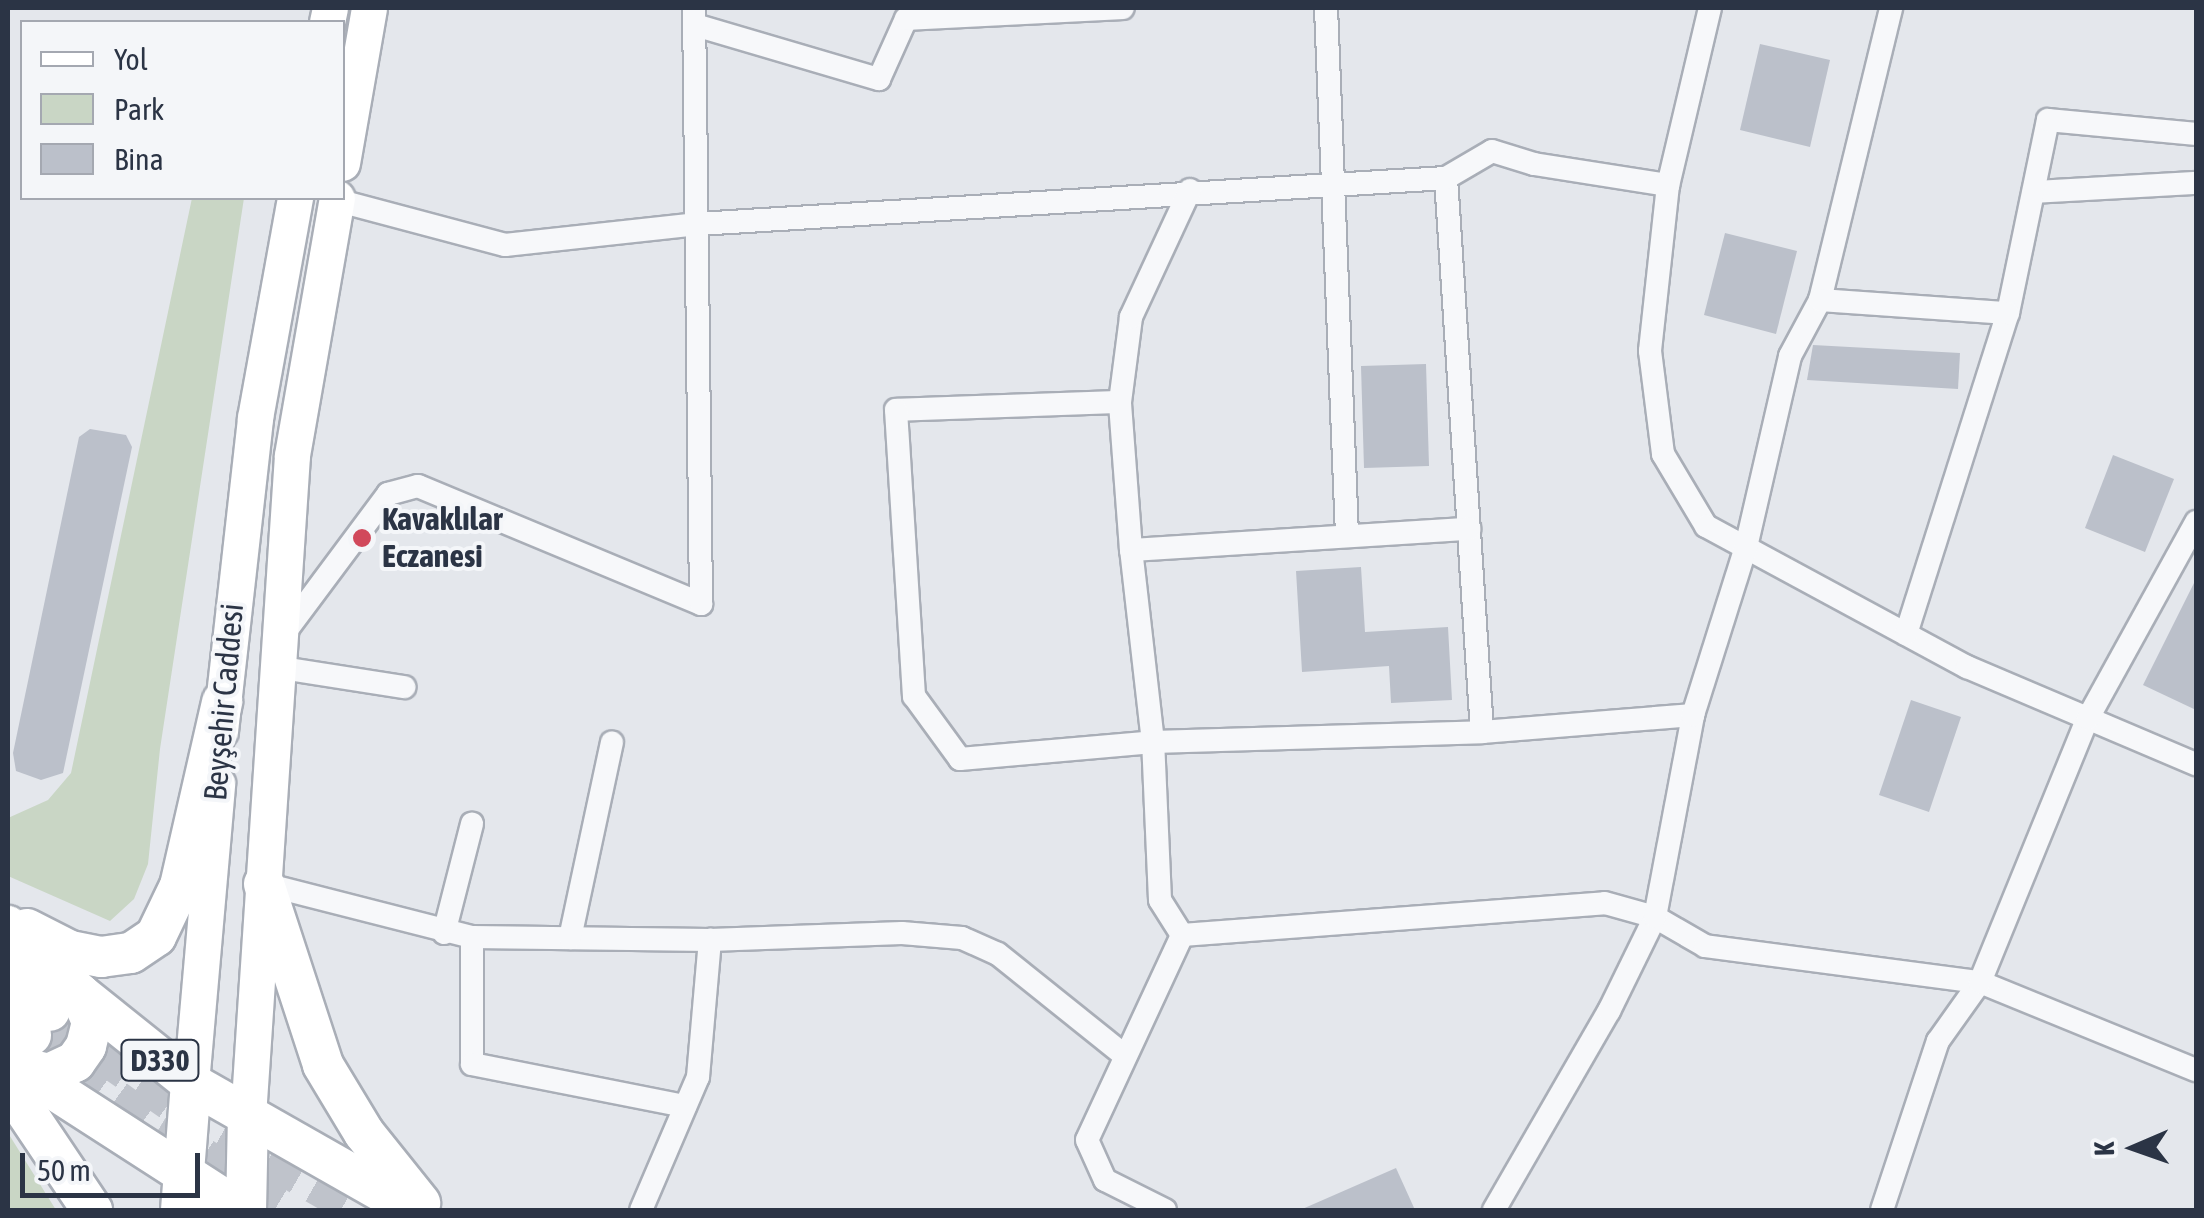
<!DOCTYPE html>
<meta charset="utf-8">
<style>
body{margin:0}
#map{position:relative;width:2204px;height:1218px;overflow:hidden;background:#e4e7ec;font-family:"Asap Condensed",sans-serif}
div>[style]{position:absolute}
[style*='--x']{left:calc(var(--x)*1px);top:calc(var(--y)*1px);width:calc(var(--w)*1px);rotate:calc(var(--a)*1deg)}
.green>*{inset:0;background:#c9d6c5}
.building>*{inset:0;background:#bbc0ca}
.primary-tunnel>*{height:35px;margin-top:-17.5px;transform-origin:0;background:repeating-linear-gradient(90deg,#bfc3cb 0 35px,transparent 0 53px)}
.roads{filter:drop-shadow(2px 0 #a9aeb7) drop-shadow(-2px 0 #a9aeb7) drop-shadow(0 2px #a9aeb7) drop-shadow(0 -2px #a9aeb7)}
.street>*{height:22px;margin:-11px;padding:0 11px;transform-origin:11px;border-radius:11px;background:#f7f8fa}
.primary>*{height:35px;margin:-17.5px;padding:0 17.5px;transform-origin:17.5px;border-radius:17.5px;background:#fff}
.highway>*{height:40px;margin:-20px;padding:0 20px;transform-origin:20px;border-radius:20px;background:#fff}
.dots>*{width:28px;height:28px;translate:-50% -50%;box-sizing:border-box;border:5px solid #f4f6f9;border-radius:50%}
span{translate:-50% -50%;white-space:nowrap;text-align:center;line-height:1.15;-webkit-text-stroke:8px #f4f6f9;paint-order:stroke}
.shield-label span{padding:2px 8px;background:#f4f6f9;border:2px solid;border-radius:8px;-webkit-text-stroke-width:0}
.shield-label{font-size:30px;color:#2b3445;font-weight:700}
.poi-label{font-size:32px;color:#2b3445;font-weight:700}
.left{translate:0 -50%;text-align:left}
.street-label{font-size:32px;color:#2b3445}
.frame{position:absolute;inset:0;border:10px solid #2b3445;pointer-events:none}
.legend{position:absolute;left:20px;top:20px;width:325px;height:180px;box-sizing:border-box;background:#f4f6f9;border:2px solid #a4a8b1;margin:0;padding:12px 18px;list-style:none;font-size:30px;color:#2b3445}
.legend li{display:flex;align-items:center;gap:20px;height:50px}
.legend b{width:50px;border:2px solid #a4a8b1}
.north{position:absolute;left:2084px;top:1098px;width:100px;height:100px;-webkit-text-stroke:8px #f4f6f9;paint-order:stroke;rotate:268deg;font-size:28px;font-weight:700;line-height:40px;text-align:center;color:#2b3445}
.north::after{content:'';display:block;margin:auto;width:35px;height:45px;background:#2b3445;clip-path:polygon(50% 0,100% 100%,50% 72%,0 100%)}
.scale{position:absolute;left:20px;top:1153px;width:180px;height:45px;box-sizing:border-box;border:5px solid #2b3445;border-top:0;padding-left:12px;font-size:30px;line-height:35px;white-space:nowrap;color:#2b3445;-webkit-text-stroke:8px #f4f6f9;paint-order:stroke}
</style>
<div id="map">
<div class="green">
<div style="clip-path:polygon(192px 198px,244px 198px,160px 749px,148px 864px,134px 899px,110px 921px,8px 876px,8px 818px,48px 800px,71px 773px)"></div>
<div style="clip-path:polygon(8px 1133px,56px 1210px,8px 1210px)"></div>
</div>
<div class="building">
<div style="clip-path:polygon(1760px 44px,1830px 60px,1810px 147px,1740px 130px)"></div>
<div style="clip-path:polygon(1725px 233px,1797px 251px,1776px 334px,1704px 315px)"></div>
<div style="clip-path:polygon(1813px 345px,1960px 353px,1958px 389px,1807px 380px)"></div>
<div style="clip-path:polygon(1426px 364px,1429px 466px,1364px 468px,1361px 366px)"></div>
<div style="clip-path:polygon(90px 429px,126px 435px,132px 447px,63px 773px,41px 780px,16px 771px,13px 753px,79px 437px)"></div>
<div style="clip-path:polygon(2113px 455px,2174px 479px,2145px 552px,2085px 528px)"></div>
<div style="clip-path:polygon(1361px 567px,1365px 632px,1448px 627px,1452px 700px,1391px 703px,1389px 666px,1302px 672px,1296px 571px)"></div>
<div style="clip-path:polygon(2196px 579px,2196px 710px,2143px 685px)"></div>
<div style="clip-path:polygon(1911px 700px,1961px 717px,1929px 812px,1879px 795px)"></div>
<div style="clip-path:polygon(1396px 1168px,1415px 1210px,1300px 1210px)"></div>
</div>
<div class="primary-tunnel">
<div style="--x:50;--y:1011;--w:62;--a:41.1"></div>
<div style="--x:97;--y:1052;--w:96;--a:34.8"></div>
<div style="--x:176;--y:1107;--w:208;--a:29.6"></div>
<div style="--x:31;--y:1035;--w:158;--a:36"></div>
<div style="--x:159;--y:1128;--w:158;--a:31.3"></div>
</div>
<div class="roads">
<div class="street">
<div style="--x:1326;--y:8;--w:527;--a:87.72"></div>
<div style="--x:1710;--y:8;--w:182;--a:103.3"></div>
<div style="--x:1668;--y:185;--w:167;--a:96.2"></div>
<div style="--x:1650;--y:351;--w:104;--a:82.8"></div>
<div style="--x:1663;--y:454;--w:84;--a:59.2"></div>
<div style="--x:1706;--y:526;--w:297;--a:28.4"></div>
<div style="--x:1967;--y:667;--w:249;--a:23"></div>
<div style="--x:695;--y:25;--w:192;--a:16.4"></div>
<div style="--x:879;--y:79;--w:66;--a:-65.8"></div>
<div style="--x:906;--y:19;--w:217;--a:-2.9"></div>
<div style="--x:1446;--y:178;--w:555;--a:86.28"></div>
<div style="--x:2034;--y:192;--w:162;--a:-3.2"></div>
<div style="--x:336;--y:200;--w:175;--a:14.9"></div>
<div style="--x:505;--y:245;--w:194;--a:-6.2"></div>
<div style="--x:698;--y:224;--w:749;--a:-3.52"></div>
<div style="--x:1446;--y:178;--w:53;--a:-30.4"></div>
<div style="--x:1492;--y:151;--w:44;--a:17.2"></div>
<div style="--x:1534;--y:164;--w:136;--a:8.9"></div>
<div style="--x:1820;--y:300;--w:301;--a:-76.3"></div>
<div style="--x:1120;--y:402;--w:224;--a:178"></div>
<div style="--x:896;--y:410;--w:287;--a:86.4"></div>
<div style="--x:914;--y:696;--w:78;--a:53.9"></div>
<div style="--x:960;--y:759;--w:194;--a:-5"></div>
<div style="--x:1153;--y:742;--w:329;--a:-1.7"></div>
<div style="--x:1482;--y:732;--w:212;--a:-4.6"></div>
<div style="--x:1131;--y:550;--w:339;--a:-3.6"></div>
<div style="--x:1906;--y:634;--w:337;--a:-72.4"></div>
<div style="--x:2008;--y:313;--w:197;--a:-78.3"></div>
<div style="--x:2048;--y:120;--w:149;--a:5.4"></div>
<div style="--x:280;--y:639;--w:181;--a:-53.3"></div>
<div style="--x:388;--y:494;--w:31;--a:-15"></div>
<div style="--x:418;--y:486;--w:307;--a:22.6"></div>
<div style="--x:701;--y:604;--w:596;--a:-90.67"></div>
<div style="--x:276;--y:667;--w:130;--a:8.9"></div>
<div style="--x:264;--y:884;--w:215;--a:14.3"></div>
<div style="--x:472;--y:937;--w:238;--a:0.7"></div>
<div style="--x:710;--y:940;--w:192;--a:-2.1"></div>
<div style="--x:902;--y:933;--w:60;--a:4.8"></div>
<div style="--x:962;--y:938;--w:39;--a:24"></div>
<div style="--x:998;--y:954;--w:161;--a:38.7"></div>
<div style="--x:444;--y:933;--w:113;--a:-75.6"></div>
<div style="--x:1182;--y:935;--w:41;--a:-122.2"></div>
<div style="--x:1160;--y:900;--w:158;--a:-92.5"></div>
<div style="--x:1153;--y:742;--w:193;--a:-96.5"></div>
<div style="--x:1131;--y:550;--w:148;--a:-94.3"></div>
<div style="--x:1120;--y:402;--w:86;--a:-82.6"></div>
<div style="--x:1131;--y:317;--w:140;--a:-65.1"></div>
<div style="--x:472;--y:937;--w:127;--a:90"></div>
<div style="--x:472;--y:1064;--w:217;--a:11.2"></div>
<div style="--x:570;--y:938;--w:200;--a:-77.9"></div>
<div style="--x:641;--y:1210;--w:145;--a:-66.8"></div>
<div style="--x:698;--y:1077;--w:138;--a:-85"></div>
<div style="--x:1165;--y:1210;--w:67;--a:-153.4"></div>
<div style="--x:1105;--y:1180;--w:44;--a:-114.2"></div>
<div style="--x:1087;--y:1140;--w:226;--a:-65.1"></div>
<div style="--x:1182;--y:935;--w:424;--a:-4.3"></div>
<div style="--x:1605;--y:903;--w:52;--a:15.6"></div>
<div style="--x:1655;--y:917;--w:58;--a:30.1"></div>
<div style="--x:1705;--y:946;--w:277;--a:7.5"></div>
<div style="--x:1980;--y:982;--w:233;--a:22.2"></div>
<div style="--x:1494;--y:1210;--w:230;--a:-60"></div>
<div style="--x:1609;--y:1011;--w:105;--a:-63.9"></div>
<div style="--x:1655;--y:917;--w:206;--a:-79.3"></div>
<div style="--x:1693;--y:715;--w:176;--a:-72.5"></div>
<div style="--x:1746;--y:547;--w:196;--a:-77"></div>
<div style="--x:1790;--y:356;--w:64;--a:-61.8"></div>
<div style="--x:1820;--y:300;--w:188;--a:4"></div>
<div style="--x:1882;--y:1210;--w:178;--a:-71.7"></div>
<div style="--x:1938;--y:1041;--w:72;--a:-54.6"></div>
<div style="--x:1980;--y:982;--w:285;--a:-67.8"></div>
<div style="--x:2088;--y:718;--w:224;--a:-61.1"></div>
</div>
<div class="primary">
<div style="--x:327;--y:22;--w:14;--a:-78"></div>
<div style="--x:342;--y:163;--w:157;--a:-80.1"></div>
<div style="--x:220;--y:731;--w:315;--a:-83.6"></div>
<div style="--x:255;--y:418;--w:224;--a:-79.7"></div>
<div style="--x:191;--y:1083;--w:301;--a:-85"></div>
<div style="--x:248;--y:1116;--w:662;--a:-86.19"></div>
<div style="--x:292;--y:455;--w:261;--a:-80.1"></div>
</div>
<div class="highway">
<div style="--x:264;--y:884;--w:190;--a:71.9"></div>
<div style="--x:323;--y:1065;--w:79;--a:58.9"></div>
<div style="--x:364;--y:1133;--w:90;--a:51.3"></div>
<div style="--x:8;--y:926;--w:99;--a:43.4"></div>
<div style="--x:80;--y:994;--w:142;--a:38.7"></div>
<div style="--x:191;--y:1083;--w:257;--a:29.6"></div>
<div style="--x:27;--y:929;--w:48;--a:27.1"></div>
<div style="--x:70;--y:951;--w:32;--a:11"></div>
<div style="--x:101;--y:957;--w:30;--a:-8"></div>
<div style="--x:131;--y:953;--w:30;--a:-34"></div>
<div style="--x:156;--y:936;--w:55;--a:-64.4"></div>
<div style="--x:180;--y:886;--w:189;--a:-77.1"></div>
<div style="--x:8;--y:972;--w:57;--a:42.9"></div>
<div style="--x:8;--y:1013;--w:32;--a:44"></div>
<div style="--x:8;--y:1060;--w:277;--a:32.8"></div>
<div style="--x:15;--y:1066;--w:35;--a:13"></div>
<div style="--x:49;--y:1074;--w:29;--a:-25"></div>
<div style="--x:75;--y:1062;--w:19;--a:-55"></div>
<div style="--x:86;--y:1046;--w:25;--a:-76"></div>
<div style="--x:92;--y:1022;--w:30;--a:-113"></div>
<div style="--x:8;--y:1085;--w:151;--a:56.1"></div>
<div style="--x:181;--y:1210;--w:127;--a:-85.5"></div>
<div style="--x:246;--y:1210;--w:94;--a:-88.8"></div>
</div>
</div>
<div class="dots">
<div style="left:362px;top:538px;background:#d1495b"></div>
</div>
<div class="shield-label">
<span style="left:160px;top:1060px">D330</span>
</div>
<div class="poi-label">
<span class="left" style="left:382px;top:538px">Kavaklılar<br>Eczanesi</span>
</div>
<div class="street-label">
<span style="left:224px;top:702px;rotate:-85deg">Beyşehir Caddesi</span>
</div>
<div class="frame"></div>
<ul class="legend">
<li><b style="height:12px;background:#fff"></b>Yol</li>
<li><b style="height:28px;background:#c9d6c5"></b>Park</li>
<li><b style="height:28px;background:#bbc0ca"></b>Bina</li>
</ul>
<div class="north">K</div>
<div class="scale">50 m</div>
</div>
